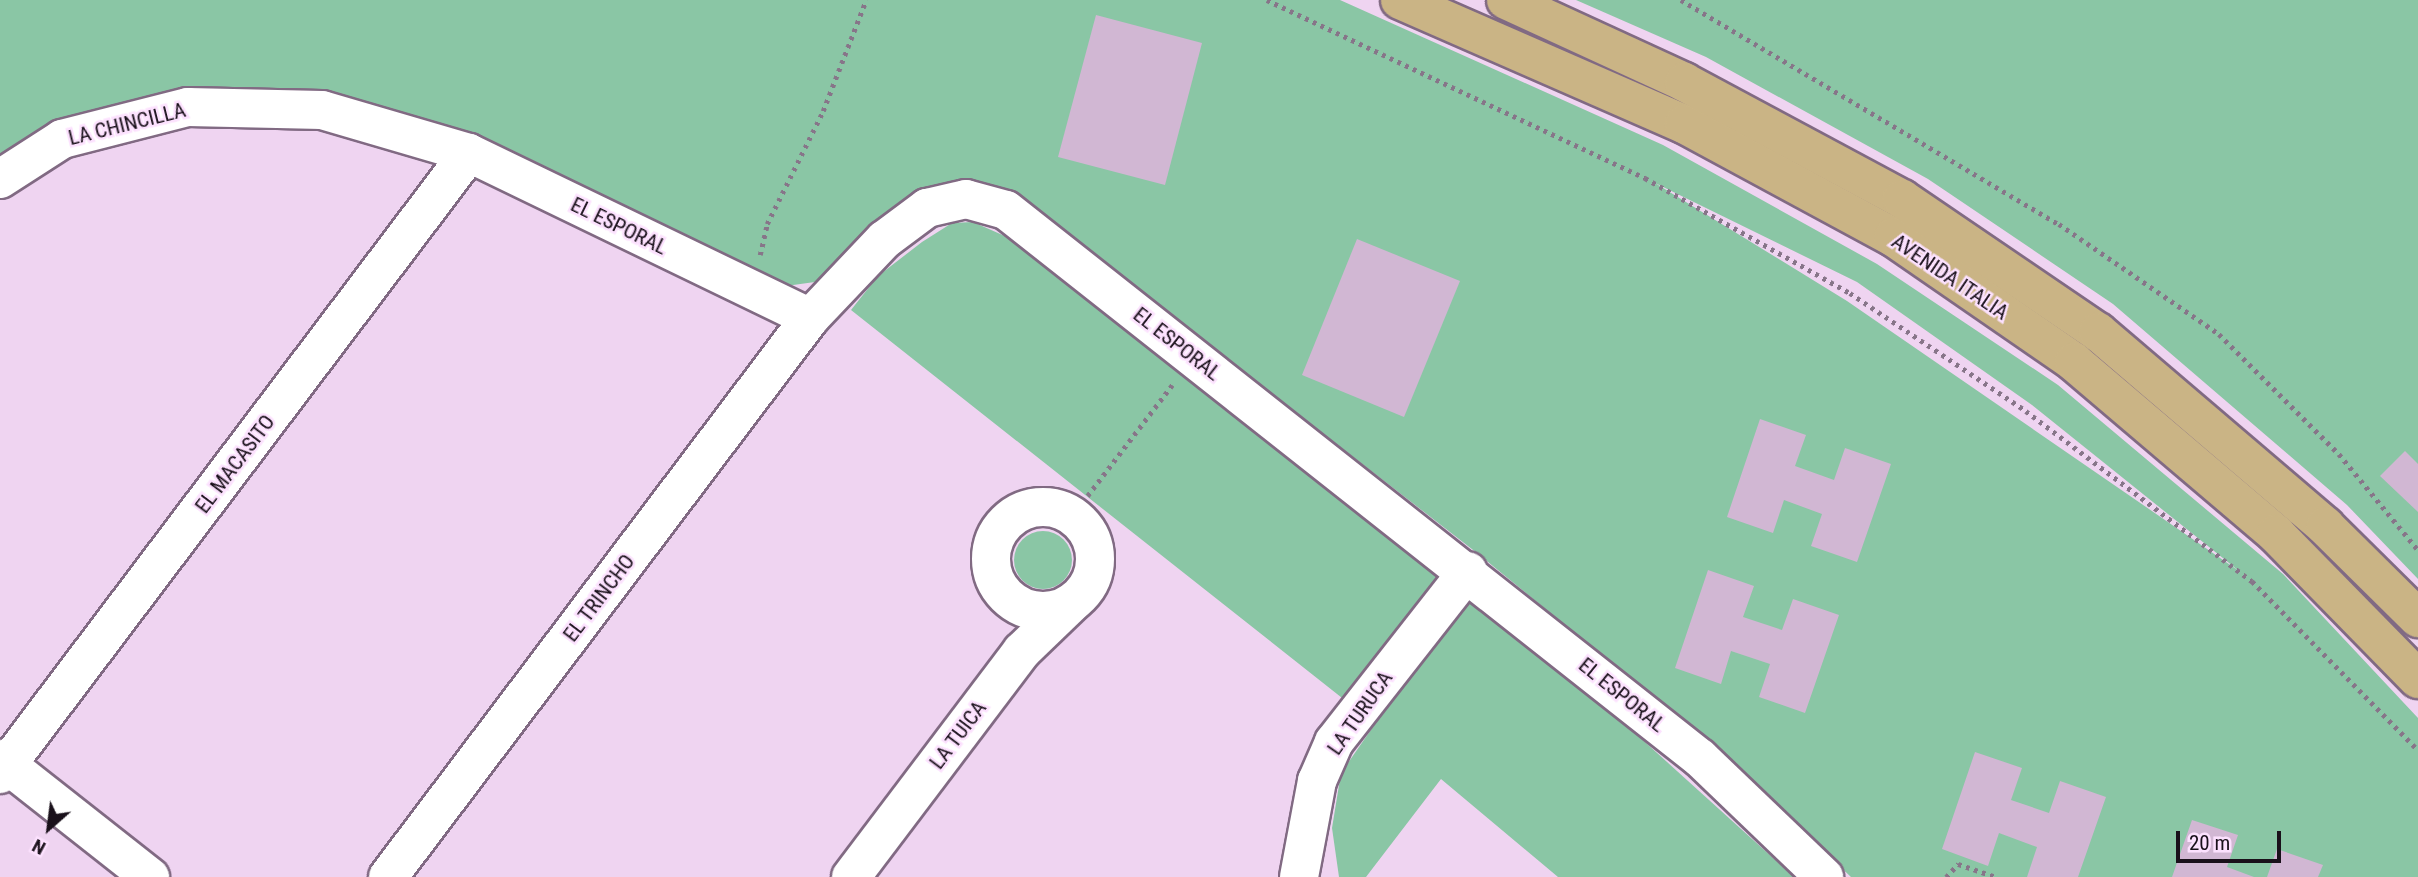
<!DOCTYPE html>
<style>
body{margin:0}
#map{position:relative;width:2418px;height:877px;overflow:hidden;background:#efd4f1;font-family:"Roboto Condensed",sans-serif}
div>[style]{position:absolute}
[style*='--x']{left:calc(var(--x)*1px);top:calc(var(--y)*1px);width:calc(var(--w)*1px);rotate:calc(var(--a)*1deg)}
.green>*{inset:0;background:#8ac6a5}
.round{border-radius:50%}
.building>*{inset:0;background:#d1b7d3}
.path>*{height:4.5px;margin-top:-2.25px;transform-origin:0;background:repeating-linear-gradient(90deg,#877589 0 3.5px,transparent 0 8.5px)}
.roads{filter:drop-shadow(2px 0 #816a83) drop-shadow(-2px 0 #816a83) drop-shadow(0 2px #816a83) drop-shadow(0 -2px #816a83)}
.minor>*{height:38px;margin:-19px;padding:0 19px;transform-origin:19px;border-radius:19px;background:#fff}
.minor>.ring{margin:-19px;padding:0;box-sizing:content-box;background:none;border:38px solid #fff;border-radius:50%}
.major>*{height:38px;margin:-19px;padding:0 19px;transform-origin:19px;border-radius:19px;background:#cab485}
span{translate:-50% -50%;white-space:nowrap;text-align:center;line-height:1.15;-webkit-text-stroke:5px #fce1fe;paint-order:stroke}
.street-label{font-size:21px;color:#19101a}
.north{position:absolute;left:14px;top:793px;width:70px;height:70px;-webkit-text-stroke:5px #fce1fe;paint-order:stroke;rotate:208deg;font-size:19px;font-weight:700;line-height:28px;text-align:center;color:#19101a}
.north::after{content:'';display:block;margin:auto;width:24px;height:32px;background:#19101a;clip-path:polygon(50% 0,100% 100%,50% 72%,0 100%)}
.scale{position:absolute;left:2176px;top:831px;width:105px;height:32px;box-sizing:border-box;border:4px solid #19101a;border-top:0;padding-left:9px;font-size:21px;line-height:24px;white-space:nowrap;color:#19101a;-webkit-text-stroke:5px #fce1fe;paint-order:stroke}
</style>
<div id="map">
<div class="green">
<div style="clip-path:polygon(evenodd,0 0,1340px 0,1663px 145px,1877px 264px,2058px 385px,2283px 574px,2418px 718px,2418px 877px,1851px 877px,1712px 745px,1477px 553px,1080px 245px,970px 182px,822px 281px,786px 286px,323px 92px,0 159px,0 0,1655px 183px,1857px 282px,2032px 405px,2239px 571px,1847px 301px,1655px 183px)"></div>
<div style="clip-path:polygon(1576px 0,2418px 0,2418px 579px,2347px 505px,2113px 304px,1928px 179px,1706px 57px)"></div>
<div style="clip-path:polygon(973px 222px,1007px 237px,1529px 637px,1794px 877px,1558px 877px,1441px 779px,1366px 877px,1339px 877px,1332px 828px,1341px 773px,1375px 724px,851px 310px,878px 276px,922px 242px,952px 223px)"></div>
<div class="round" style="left:1014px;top:531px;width:58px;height:58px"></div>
</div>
<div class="building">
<div style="clip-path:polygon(1096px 15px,1202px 43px,1165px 185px,1058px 157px)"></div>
<div style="clip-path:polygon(1357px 239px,1460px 281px,1404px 417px,1302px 375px)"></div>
<div style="clip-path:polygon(1760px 419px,1806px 435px,1795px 466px,1834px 480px,1845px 448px,1891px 464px,1857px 562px,1811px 546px,1822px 514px,1784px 500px,1773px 533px,1727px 517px)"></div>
<div style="clip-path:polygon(2405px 451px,2418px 464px,2418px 512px,2380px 476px)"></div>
<div style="clip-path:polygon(1708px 570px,1754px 586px,1743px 617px,1782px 630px,1793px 599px,1839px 615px,1805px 713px,1759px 697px,1770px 664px,1731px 651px,1721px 684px,1675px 668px)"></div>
<div style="clip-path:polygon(1975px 752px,2022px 768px,2011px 800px,2049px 813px,2060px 781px,2106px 797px,2078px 877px,2027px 877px,2037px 847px,1999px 833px,1988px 866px,1942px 849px)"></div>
<div style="clip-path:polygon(2192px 820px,2238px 835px,2227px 867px,2254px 877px,2172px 877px)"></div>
<div style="clip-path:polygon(2277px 849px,2323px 865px,2318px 877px,2267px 877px)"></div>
</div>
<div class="path">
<div style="--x:1267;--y:0;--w:418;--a:25.2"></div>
<div style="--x:1645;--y:178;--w:235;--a:29.3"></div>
<div style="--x:1850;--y:293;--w:212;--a:33.8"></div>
<div style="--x:2026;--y:411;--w:283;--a:37"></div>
<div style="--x:2252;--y:581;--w:237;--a:45.5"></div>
<div style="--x:1681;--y:0;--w:439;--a:30.7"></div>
<div style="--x:2059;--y:224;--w:194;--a:34.5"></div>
<div style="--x:2219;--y:334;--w:170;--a:45"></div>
<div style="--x:2339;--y:454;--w:124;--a:50.5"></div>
<div style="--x:760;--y:255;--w:32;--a:-77"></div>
<div style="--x:767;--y:224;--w:126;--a:-63.6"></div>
<div style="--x:823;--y:111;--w:119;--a:-68.8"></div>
<div style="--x:1072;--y:516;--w:165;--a:-52.6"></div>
<div style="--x:1946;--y:877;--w:18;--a:-47"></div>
<div style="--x:1958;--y:864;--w:40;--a:18.9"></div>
</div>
<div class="roads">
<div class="minor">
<div style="--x:0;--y:179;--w:74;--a:-32.8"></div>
<div style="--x:62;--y:139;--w:130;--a:-14.3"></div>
<div style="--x:188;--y:107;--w:134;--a:1.3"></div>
<div style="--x:322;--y:110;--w:153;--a:16.3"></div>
<div style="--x:469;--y:153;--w:379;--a:25.8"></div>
<div style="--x:810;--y:318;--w:108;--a:-46.5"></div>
<div style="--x:884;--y:240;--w:54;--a:-36.7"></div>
<div style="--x:927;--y:208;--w:40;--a:-13"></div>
<div style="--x:966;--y:199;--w:41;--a:15.4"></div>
<div style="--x:1006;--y:210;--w:884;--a:38.3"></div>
<div style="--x:1700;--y:758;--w:172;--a:43.8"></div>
<div class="ring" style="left:991px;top:507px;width:66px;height:66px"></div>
<div style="--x:0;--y:759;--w:191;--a:38.2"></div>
<div style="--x:0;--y:774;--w:778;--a:-52.94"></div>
<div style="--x:388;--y:877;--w:700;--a:-52.95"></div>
<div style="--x:851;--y:877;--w:283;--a:-52.9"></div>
<div style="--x:1022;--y:651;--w:72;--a:-43.9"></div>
<div style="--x:1299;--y:877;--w:98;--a:-79.4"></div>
<div style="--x:1317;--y:781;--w:43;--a:-66.4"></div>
<div style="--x:1334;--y:742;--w:217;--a:-51.9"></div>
</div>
<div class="major">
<div style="--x:1400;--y:0;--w:310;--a:23.6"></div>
<div style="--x:1684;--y:124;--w:238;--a:28.4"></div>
<div style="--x:1893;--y:237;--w:220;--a:34.6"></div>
<div style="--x:2074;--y:362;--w:265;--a:40.4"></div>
<div style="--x:2276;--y:534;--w:203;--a:45.6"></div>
<div style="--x:1506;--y:0;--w:196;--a:24.7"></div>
<div style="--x:1684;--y:82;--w:247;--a:28.2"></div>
<div style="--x:1902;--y:199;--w:237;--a:34.2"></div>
<div style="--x:2098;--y:332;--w:299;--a:40.5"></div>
<div style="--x:2325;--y:526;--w:131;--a:44.7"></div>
</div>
</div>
<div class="street-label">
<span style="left:127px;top:124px;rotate:-14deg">LA CHINCILLA</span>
<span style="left:619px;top:226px;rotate:26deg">EL ESPORAL</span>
<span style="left:1950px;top:277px;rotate:34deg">AVENIDA ITALIA</span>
<span style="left:1177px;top:344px;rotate:38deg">EL ESPORAL</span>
<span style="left:235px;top:464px;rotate:-53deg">EL MACASITO</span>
<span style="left:599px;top:598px;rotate:-53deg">EL TRINCHO</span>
<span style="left:1622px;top:695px;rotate:39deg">EL ESPORAL</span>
<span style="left:1360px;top:713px;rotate:-55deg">LA TURUCA</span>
<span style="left:958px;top:735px;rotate:-53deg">LA TUICA</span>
</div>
<div class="north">N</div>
<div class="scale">20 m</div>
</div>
